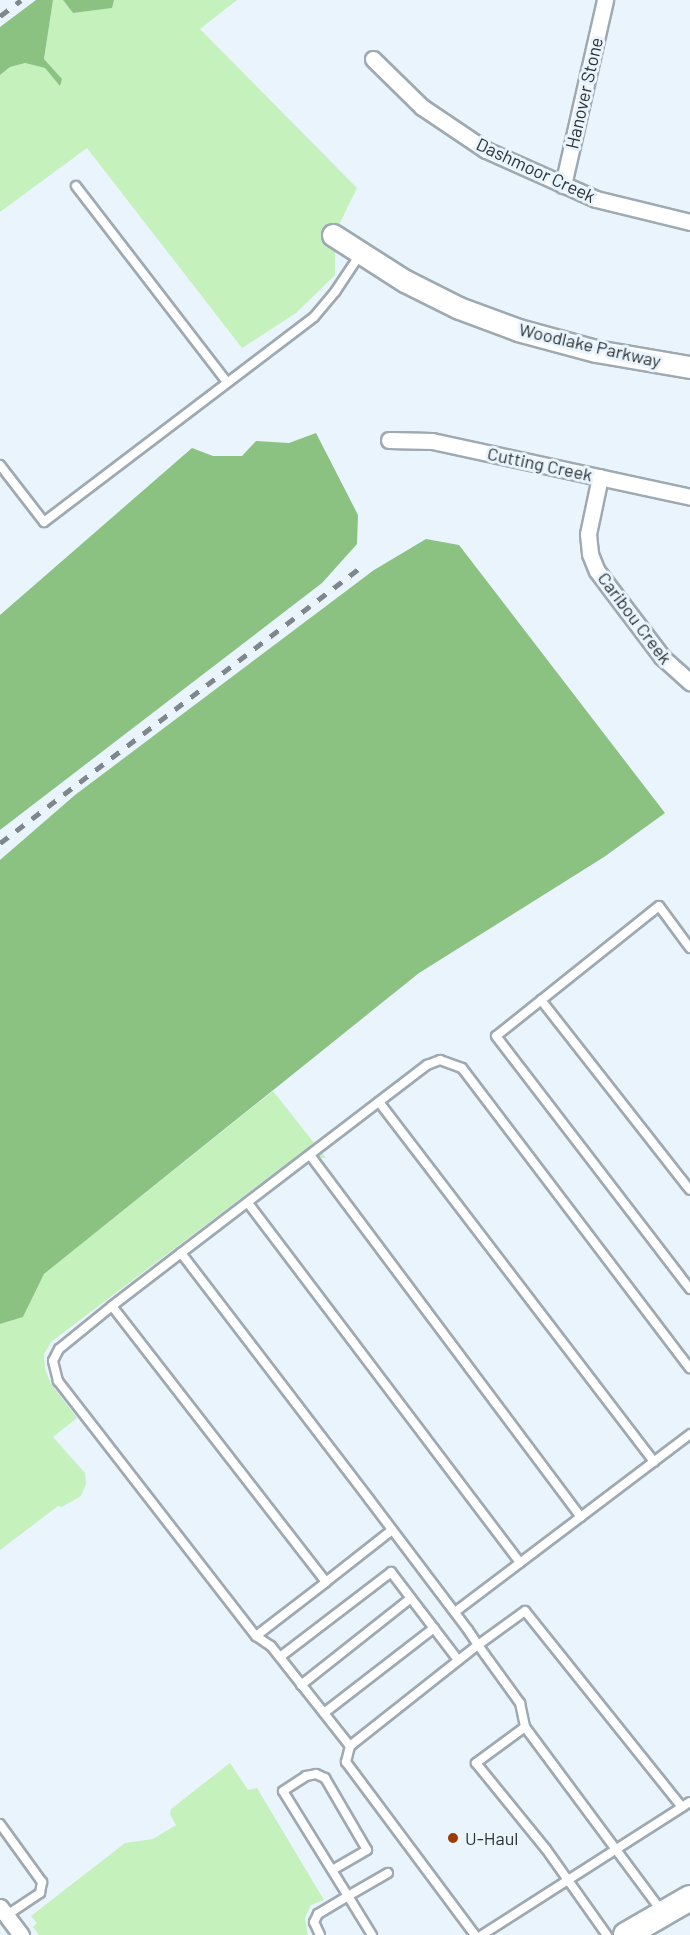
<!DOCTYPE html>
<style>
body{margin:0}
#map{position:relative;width:690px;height:1935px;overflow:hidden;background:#e9f4fd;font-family:Barlow,sans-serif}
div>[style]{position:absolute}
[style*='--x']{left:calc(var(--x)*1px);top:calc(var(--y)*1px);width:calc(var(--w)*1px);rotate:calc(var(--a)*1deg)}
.green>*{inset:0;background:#c4f1bc}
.forest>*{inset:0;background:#8bc281}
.roads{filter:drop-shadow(2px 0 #9fa9b2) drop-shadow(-2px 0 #9fa9b2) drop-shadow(0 2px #9fa9b2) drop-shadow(0 -2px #9fa9b2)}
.lane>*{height:8px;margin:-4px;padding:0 4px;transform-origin:4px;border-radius:4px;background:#fff}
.street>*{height:15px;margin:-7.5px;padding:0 7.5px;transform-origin:7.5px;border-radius:7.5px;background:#fff}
.secondary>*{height:21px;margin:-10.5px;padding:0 10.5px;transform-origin:10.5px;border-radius:10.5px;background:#fff}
.primary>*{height:24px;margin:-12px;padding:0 12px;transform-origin:12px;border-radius:12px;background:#fff}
.rail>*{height:4.5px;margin-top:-2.25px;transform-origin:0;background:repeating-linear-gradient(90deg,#7f878d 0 10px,transparent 0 20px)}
.dots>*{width:16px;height:16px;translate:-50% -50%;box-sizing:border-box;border:3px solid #e9f4fd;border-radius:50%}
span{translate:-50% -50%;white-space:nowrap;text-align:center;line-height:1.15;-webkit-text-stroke:6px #e9f4fd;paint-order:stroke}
.street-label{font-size:18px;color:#2c3134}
.poi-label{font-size:18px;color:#2c3134}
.left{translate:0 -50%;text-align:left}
</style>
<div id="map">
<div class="green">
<div style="clip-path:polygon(53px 0,63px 0,73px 13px,111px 8px,114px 0,237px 0,200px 29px,357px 188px,338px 227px,335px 247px,335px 275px,296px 313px,242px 348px,87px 148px,0 212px,0 75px,10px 67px,25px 63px,45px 68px,60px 85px,61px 79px,44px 59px)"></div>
<div style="clip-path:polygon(273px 1091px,326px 1158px,299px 1157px,286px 1164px,51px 1342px,44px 1354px,45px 1369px,51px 1384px,77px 1418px,53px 1437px,85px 1473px,86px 1484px,81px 1496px,62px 1507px,58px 1506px,0 1550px,0 1324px,23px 1317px,44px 1274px)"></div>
<div style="clip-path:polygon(230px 1763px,248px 1790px,257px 1788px,324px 1900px,311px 1905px,305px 1918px,308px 1935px,39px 1935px,33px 1927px,37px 1923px,31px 1916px,125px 1843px,153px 1839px,176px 1825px,170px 1814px,171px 1809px)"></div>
</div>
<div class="forest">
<div style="clip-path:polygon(36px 0,53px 0,44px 59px,62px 79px,60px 86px,45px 68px,25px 63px,10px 67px,0 75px,0 27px)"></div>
<div style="clip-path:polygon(63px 0,114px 0,112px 8px,73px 13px)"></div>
<div style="clip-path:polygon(316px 433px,358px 515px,357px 544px,322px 583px,0 830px,0 615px,192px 448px,213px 456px,242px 456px,256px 441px,289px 443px)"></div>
<div style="clip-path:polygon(426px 539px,459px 545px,665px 813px,604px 857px,419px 973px,44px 1274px,23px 1317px,0 1324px,0 860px,75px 795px,374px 570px)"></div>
</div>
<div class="roads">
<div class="lane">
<div style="--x:76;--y:186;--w:247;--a:52.4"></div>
<div style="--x:0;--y:465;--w:72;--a:52.3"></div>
<div style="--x:44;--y:522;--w:339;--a:-37.2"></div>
<div style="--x:314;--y:317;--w:33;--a:-50"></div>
<div style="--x:335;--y:292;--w:47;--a:-56.3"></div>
<div style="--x:690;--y:948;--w:52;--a:-126.4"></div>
<div style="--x:659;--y:906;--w:208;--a:141.4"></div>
<div style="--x:496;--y:1036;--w:319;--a:52.5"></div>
<div style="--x:541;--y:1000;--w:241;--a:51.9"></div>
<div style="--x:379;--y:1102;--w:453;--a:52.6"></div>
<div style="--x:310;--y:1155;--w:452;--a:53.2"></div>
<div style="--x:248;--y:1203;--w:451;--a:52.9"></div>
<div style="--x:181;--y:1253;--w:310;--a:-37.4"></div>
<div style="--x:427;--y:1065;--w:14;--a:-21"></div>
<div style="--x:440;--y:1060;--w:23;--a:20"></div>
<div style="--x:462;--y:1068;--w:377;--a:52.8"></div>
<div style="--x:112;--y:1306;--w:68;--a:140.9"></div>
<div style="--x:59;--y:1349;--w:13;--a:117"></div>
<div style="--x:53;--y:1361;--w:21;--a:76"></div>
<div style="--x:58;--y:1381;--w:323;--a:52.2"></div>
<div style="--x:256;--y:1636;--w:88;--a:-37.6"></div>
<div style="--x:392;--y:1530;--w:84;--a:141.8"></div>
<div style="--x:326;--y:1582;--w:349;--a:-127.8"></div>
<div style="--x:112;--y:1306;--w:87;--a:-37.5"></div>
<div style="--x:181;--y:1253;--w:310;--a:52.6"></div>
<div style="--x:369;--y:1499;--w:164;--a:52.9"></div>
<div style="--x:468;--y:1630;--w:18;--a:56"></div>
<div style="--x:478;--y:1645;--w:58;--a:-35.9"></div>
<div style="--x:525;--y:1611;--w:251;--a:51.3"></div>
<div style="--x:682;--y:1807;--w:9;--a:-32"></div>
<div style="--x:455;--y:1612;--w:295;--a:-37.1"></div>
<div style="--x:256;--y:1636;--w:18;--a:34"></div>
<div style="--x:271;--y:1646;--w:127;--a:51.7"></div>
<div style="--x:280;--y:1657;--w:140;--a:-37.4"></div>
<div style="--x:391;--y:1572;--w:111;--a:52.7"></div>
<div style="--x:301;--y:1685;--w:140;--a:-38.3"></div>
<div style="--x:324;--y:1713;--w:139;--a:-37.7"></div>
<div style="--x:525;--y:1727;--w:228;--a:53.4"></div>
<div style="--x:0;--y:1824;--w:72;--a:54.1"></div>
<div style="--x:42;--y:1882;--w:11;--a:100"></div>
<div style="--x:40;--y:1893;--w:43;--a:146.3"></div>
<div style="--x:320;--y:1935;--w:14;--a:-115"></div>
<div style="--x:314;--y:1922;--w:9;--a:-63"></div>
<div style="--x:318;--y:1914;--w:35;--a:-31"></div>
<div style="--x:348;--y:1896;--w:123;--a:-121.8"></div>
<div style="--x:283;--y:1791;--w:27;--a:-33"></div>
<div style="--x:306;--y:1776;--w:10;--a:-11"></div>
<div style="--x:316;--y:1774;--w:10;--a:24"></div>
<div style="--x:325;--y:1778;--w:83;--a:59.7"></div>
<div style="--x:367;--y:1850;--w:39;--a:150"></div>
<div style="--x:372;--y:1935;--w:46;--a:-121.6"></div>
<div style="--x:348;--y:1896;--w:46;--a:-29.9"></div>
<div style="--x:475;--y:1935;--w:216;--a:-126.7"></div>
<div style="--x:346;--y:1762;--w:16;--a:-76"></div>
<div style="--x:350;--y:1746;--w:163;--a:-38.3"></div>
<div style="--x:478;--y:1645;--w:72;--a:54.1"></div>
<div style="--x:520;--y:1703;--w:25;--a:78"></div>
<div style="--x:525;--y:1727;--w:61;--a:143.7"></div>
<div style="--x:476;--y:1763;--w:111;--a:50.9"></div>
<div style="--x:546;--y:1849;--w:105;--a:54.7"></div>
<div style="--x:482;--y:1935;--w:237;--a:-32.6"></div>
</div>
<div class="street">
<div style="--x:373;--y:59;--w:69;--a:44.4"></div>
<div style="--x:422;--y:107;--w:77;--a:33.9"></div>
<div style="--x:486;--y:150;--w:120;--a:24"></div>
<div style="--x:596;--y:199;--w:97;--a:13.7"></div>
<div style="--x:563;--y:185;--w:190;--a:-77.2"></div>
<div style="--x:389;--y:440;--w:43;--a:1.3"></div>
<div style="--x:432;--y:441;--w:264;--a:12.2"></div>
<div style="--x:600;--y:477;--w:58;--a:101.9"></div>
<div style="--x:588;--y:534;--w:20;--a:84"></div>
<div style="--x:590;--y:554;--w:18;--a:68"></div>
<div style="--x:597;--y:571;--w:108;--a:52.9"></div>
<div style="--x:662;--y:657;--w:38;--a:42"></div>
<div style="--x:0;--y:1907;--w:35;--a:53"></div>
</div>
<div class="secondary">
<div style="--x:333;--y:235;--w:85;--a:32.6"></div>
<div style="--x:405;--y:281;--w:60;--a:26.6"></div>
<div style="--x:459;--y:308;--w:63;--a:20.4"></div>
<div style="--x:518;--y:330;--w:81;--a:15.1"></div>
<div style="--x:596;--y:351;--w:95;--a:9.7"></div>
</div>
<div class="primary">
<div style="--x:626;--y:1935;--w:74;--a:-30"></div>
</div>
</div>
<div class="rail">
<div style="--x:0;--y:16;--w:26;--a:-37"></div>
<div style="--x:0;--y:843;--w:458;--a:-37.4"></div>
</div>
<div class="dots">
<div style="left:453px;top:1838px;background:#9e3c00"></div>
</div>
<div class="street-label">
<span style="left:584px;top:93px;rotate:-77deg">Hanover Stone</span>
<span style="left:536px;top:170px;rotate:25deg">Dashmoor Creek</span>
<span style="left:590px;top:345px;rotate:13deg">Woodlake Parkway</span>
<span style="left:540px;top:464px;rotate:12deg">Cutting Creek</span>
<span style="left:635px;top:618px;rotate:53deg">Caribou Creek</span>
</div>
<div class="poi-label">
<span class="left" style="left:465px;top:1838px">U-Haul</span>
</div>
</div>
